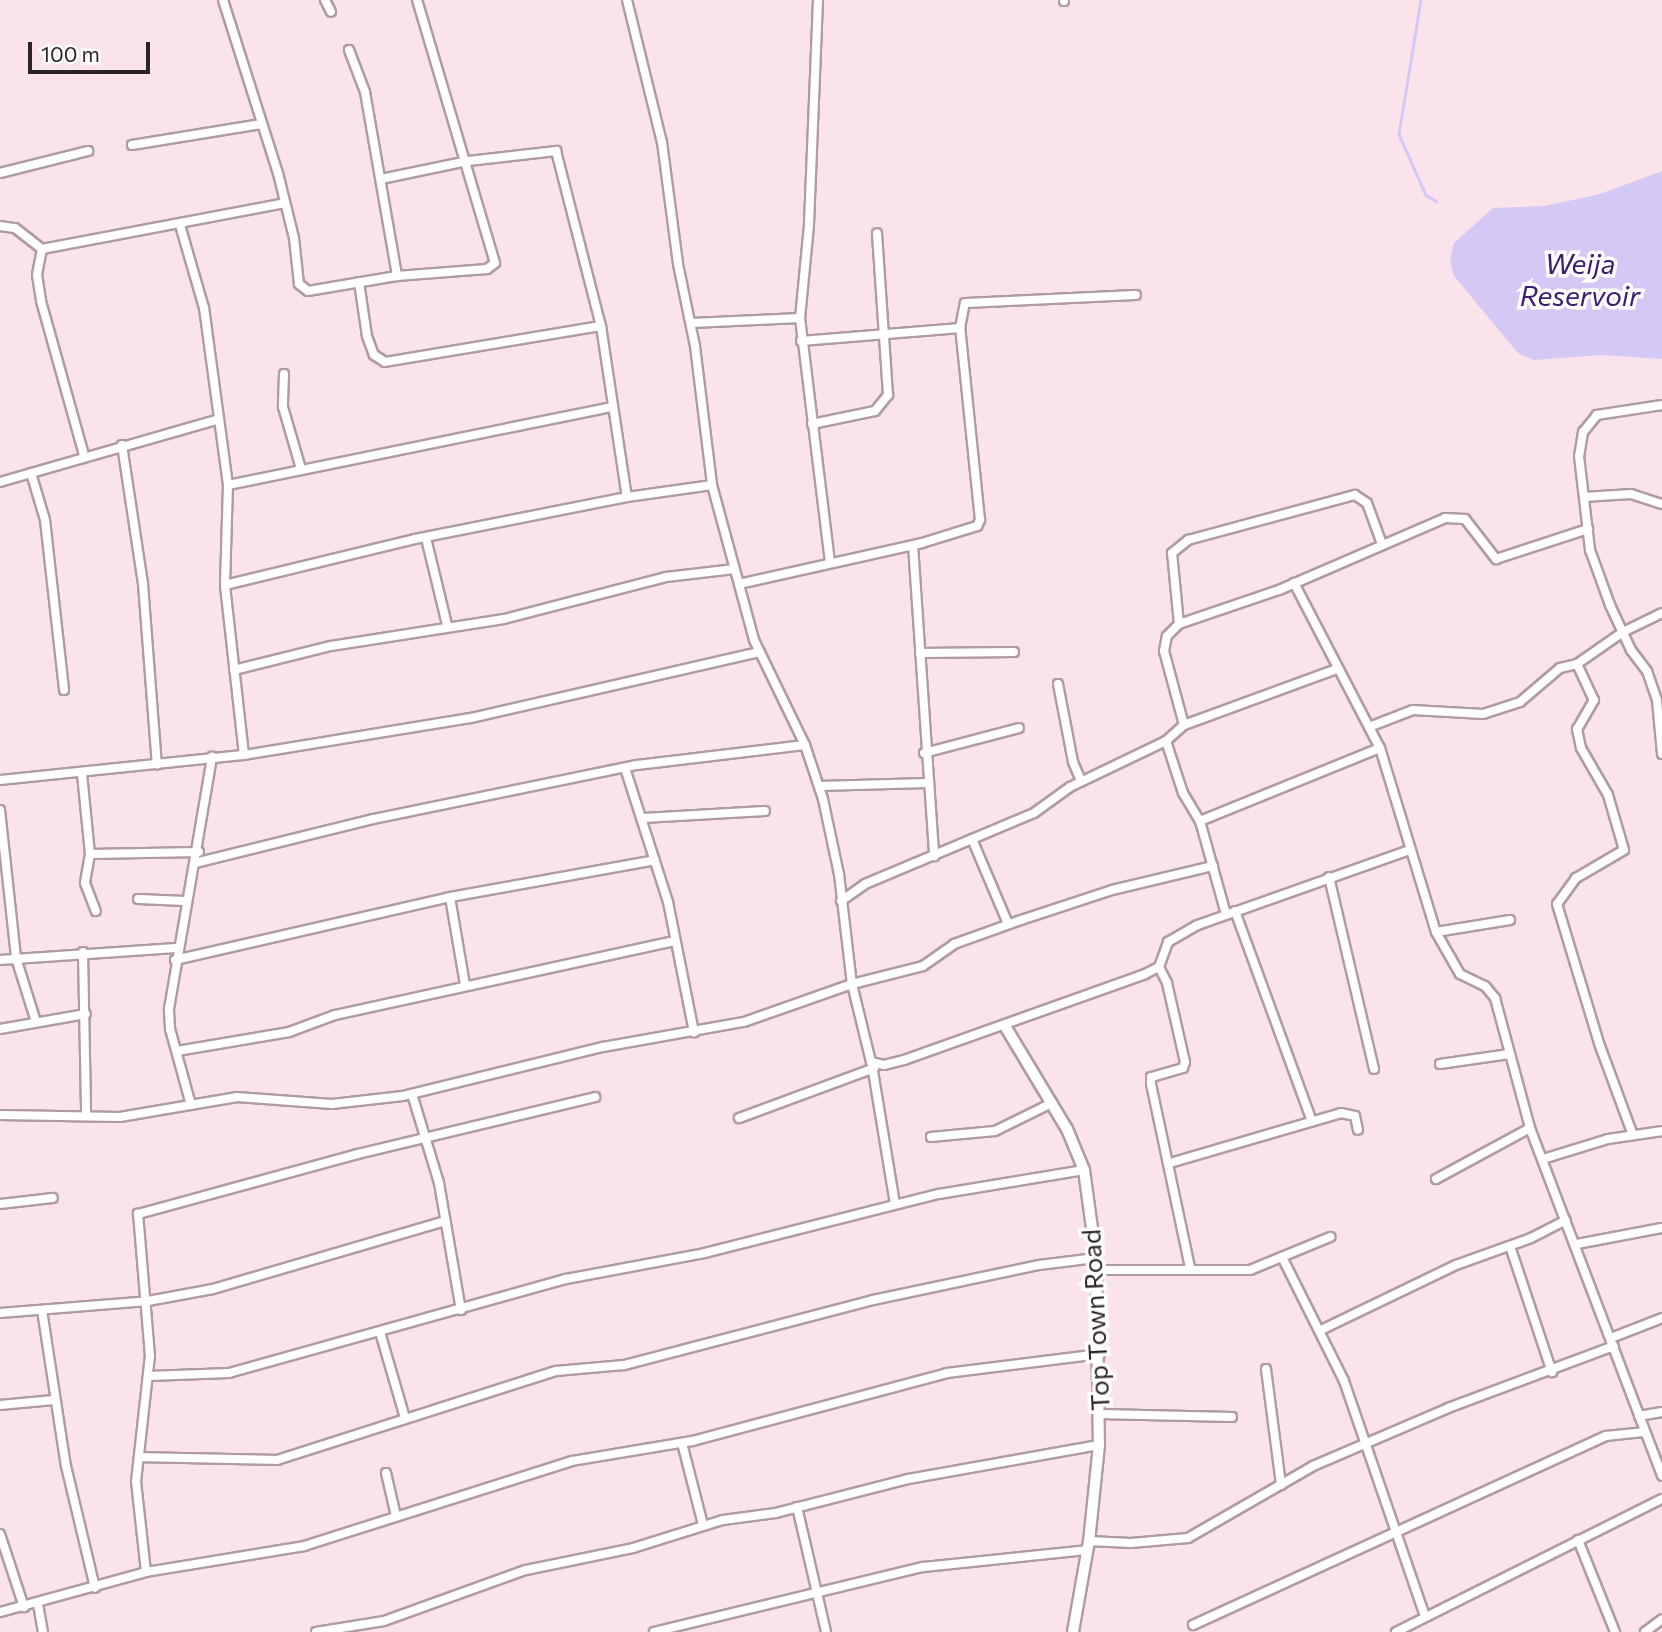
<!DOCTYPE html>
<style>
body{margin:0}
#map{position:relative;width:1662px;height:1632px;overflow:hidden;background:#fbe3eb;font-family:Commissioner,sans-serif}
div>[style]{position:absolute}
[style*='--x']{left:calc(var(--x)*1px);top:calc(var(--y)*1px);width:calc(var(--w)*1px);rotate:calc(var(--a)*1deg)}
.water>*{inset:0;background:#d4c8f5}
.stream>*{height:2.5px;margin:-1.25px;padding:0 1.25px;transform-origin:1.25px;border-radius:1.25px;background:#d4c8f5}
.roads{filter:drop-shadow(2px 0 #b19ba2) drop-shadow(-2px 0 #b19ba2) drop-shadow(0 2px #b19ba2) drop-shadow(0 -2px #b19ba2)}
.minor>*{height:8px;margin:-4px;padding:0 4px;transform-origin:4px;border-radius:4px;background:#fff}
.tertiary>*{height:10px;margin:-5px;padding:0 5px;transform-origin:5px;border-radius:5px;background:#fff}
span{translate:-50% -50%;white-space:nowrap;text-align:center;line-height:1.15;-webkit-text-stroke:7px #fff;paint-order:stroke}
.street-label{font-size:26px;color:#2b2326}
.water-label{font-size:28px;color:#3e1c70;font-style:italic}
.scale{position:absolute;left:28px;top:42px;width:122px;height:32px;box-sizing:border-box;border:4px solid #2b2326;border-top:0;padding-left:9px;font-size:21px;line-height:24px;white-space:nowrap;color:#2b2326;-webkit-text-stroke:5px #fff;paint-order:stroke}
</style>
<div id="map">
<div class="water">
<div style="clip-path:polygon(1662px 171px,1662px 359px,1601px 355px,1534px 360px,1518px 353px,1454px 276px,1450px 260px,1454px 243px,1493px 208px,1545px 206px,1600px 194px)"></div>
</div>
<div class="stream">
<div style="--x:1421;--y:0;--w:136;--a:99.3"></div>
<div style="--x:1399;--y:134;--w:67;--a:66.1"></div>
<div style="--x:1426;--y:195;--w:12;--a:31"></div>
</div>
<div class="roads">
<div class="minor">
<div style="--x:223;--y:0;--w:182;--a:72.4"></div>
<div style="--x:278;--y:173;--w:67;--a:76.2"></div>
<div style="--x:294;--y:238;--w:46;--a:83.8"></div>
<div style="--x:299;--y:284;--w:11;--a:38"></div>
<div style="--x:308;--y:291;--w:90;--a:-9.6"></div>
<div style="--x:397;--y:276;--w:90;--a:-4.4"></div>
<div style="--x:487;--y:269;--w:10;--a:-37"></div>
<div style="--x:495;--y:263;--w:274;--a:-106.5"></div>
<div style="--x:325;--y:0;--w:13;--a:63"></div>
<div style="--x:627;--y:0;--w:146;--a:76.2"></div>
<div style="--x:662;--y:142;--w:123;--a:82.5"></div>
<div style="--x:678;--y:264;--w:84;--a:78.3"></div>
<div style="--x:695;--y:346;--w:140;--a:83"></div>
<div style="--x:712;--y:485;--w:161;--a:74.8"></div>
<div style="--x:754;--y:640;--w:117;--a:64.1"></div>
<div style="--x:805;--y:745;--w:57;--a:71.6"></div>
<div style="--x:823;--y:799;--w:77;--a:78"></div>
<div style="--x:839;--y:874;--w:111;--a:83.3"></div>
<div style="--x:852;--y:984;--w:80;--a:76.3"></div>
<div style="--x:871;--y:1062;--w:13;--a:13"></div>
<div style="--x:884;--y:1065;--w:21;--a:-14"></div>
<div style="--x:904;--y:1060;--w:256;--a:-19.6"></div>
<div style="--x:1145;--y:974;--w:16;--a:-27"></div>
<div style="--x:1159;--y:967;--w:27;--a:-70"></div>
<div style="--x:1168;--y:942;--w:34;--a:-30"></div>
<div style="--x:1198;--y:925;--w:225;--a:-19.5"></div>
<div style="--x:818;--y:0;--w:225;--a:92.3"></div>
<div style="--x:809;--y:225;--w:93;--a:95.5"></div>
<div style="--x:800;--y:318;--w:246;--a:83"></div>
<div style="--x:1064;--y:0;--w:1;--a:90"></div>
<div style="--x:349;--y:50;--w:45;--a:69.1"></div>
<div style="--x:365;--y:92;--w:187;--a:80.1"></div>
<div style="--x:132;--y:145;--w:131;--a:-9.2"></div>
<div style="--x:0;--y:173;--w:91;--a:-14"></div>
<div style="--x:381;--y:179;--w:89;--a:-11.7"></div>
<div style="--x:468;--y:161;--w:89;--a:-6.5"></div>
<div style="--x:556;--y:151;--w:181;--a:75.6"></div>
<div style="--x:601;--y:326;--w:173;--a:81.4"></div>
<div style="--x:0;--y:226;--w:15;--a:8"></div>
<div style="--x:15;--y:228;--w:34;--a:38"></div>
<div style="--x:42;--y:249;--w:247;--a:-10.7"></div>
<div style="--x:42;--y:249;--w:26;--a:101"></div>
<div style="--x:37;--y:275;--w:26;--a:81"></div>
<div style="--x:41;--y:301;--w:160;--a:74.4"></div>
<div style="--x:359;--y:282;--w:55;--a:81.6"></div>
<div style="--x:367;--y:336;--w:20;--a:70"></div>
<div style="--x:374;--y:355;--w:13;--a:32"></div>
<div style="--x:385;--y:362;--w:219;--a:-9.5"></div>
<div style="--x:692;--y:323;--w:108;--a:-2.7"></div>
<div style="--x:801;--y:341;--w:160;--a:-4.7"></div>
<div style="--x:284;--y:374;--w:33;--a:92"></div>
<div style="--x:283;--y:407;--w:65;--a:73.8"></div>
<div style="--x:1662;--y:405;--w:66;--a:171.3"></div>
<div style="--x:1597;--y:415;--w:22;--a:129"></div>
<div style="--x:1583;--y:432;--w:24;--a:99"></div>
<div style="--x:1579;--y:456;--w:95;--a:83.3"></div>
<div style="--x:1590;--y:550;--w:59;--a:70"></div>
<div style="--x:1610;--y:605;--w:50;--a:65"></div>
<div style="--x:1631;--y:650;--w:26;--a:53"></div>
<div style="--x:1647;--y:671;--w:31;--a:71"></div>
<div style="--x:1657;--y:700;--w:54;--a:84.7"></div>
<div style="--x:812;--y:424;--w:64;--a:-11.7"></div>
<div style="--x:875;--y:411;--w:21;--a:-51"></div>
<div style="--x:888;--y:395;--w:162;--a:-93.9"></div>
<div style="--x:122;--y:445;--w:141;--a:81.4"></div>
<div style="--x:143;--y:584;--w:181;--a:85.6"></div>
<div style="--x:31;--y:473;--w:49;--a:73.4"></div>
<div style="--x:45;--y:520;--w:171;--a:83.6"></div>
<div style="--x:0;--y:482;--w:228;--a:-16"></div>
<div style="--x:228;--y:485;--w:391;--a:-11.5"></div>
<div style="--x:1584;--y:497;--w:47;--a:-3.7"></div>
<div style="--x:1631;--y:494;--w:33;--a:18"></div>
<div style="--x:426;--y:538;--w:89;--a:76.4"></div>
<div style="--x:913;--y:545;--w:312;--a:86.1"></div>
<div style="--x:1294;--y:583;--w:186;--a:62.5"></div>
<div style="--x:1380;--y:748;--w:192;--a:73.1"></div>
<div style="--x:1436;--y:932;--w:48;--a:60.3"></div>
<div style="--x:1460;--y:974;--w:28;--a:26"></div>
<div style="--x:1485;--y:986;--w:16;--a:50"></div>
<div style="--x:1495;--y:998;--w:135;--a:74.9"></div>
<div style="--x:1530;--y:1128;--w:372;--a:69.2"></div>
<div style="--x:739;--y:584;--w:188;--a:-12.6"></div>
<div style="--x:922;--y:543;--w:58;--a:-17.2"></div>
<div style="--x:977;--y:526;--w:7;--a:-63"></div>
<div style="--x:980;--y:520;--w:193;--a:-95.9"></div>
<div style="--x:960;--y:328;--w:25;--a:-79"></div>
<div style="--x:965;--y:303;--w:171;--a:-2.7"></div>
<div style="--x:225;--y:585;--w:195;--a:-13.6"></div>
<div style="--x:415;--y:539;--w:216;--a:-11.2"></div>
<div style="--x:627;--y:497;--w:86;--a:-8"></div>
<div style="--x:1179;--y:624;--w:71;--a:-95.6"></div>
<div style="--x:1172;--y:553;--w:21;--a:-39"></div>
<div style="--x:1188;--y:540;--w:173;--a:-15.1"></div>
<div style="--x:1355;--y:495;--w:14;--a:34"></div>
<div style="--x:1367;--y:503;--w:44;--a:69.9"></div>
<div style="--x:920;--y:653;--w:94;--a:-0.6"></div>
<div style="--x:1577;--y:664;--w:40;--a:65"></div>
<div style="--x:1594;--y:700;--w:34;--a:120"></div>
<div style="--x:1577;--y:729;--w:19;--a:78"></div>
<div style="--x:1581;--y:748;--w:54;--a:60.1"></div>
<div style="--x:1608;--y:795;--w:57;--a:73.8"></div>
<div style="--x:1624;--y:850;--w:56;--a:149.7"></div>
<div style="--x:1576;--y:878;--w:32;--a:126"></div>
<div style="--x:1557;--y:904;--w:148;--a:73.2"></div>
<div style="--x:1600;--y:1046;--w:95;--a:69.7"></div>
<div style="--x:234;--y:670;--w:100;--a:-13.9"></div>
<div style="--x:331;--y:646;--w:175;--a:-8.9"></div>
<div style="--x:504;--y:619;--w:167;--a:-14.5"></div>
<div style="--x:666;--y:577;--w:69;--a:-6.6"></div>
<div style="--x:1058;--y:684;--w:79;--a:79.1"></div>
<div style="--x:1073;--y:762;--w:21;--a:67"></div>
<div style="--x:1184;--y:725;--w:77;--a:-105.1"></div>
<div style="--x:1164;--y:651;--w:15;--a:-79"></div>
<div style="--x:1167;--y:636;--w:17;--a:-45"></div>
<div style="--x:1179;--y:624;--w:106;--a:-18.8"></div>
<div style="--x:1279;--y:590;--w:181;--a:-23.4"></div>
<div style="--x:1445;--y:518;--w:20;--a:3"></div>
<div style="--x:1465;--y:519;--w:51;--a:52.2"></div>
<div style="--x:1496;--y:559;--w:97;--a:-18.1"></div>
<div style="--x:1369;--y:727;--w:47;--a:-21.1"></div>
<div style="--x:1413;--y:710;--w:70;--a:3.3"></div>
<div style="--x:1483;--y:714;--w:39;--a:-18"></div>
<div style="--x:1520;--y:702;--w:52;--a:-40.4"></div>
<div style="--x:1560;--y:668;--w:17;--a:-13"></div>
<div style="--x:1577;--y:664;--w:56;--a:-34.8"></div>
<div style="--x:1623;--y:632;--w:43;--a:-26"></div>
<div style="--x:1166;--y:741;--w:55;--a:71.9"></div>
<div style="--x:1183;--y:793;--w:33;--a:59"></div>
<div style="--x:1200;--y:821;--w:97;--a:74.4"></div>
<div style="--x:924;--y:753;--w:98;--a:-14.7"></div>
<div style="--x:244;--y:755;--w:230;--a:-9.3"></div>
<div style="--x:471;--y:718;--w:295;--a:-12.9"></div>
<div style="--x:625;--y:768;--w:141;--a:72.2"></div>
<div style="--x:668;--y:902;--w:133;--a:78.7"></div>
<div style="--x:82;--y:774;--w:80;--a:84.3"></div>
<div style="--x:90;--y:854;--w:29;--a:100"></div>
<div style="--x:85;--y:883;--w:30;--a:69"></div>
<div style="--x:0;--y:780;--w:245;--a:-5.9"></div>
<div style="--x:244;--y:755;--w:171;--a:-96.4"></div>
<div style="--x:225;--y:585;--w:100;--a:-88.3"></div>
<div style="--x:228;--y:485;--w:179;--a:-97.7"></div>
<div style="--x:204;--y:308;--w:86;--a:-106.1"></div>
<div style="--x:819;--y:786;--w:108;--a:-1.6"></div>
<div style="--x:0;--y:810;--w:149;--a:83.8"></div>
<div style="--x:16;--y:958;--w:67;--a:72.6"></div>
<div style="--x:643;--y:818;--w:122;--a:-3.3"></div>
<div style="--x:1200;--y:821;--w:194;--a:-22.1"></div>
<div style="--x:972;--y:839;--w:92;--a:67"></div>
<div style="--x:90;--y:854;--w:109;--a:-1.1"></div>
<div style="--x:195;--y:863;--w:183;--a:-13.9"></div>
<div style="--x:373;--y:819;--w:269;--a:-11.6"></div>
<div style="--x:637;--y:765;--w:169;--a:-6.8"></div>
<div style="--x:1329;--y:877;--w:197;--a:76.8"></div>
<div style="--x:450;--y:897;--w:89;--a:80.3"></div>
<div style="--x:138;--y:899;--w:48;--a:2.4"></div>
<div style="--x:841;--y:901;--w:29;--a:-35"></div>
<div style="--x:865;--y:884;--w:183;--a:-22.8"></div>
<div style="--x:1034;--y:813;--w:44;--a:-35.8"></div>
<div style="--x:1070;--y:787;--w:106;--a:-25.6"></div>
<div style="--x:1166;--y:741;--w:24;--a:-42"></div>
<div style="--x:1184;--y:725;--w:163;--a:-20.1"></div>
<div style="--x:1235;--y:911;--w:224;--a:69.9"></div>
<div style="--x:1436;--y:932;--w:75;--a:-9.2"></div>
<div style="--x:83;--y:952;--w:163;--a:88.9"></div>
<div style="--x:0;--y:960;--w:176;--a:-3.9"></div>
<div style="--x:175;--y:960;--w:282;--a:-12.9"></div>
<div style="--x:450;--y:897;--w:208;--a:-10.2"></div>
<div style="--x:1159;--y:967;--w:18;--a:63"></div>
<div style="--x:1167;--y:983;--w:81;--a:77.2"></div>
<div style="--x:1185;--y:1062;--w:6;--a:108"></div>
<div style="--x:1183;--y:1068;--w:33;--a:164"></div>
<div style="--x:1151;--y:1077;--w:7;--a:90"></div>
<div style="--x:1151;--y:1084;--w:188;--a:78"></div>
<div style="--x:0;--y:1029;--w:87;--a:-9.9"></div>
<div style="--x:177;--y:1051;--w:114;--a:-9.6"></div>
<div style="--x:289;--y:1032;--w:49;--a:-20.3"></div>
<div style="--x:335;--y:1015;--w:348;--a:-12.3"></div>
<div style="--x:1440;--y:1064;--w:70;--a:-8.2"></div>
<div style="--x:872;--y:1065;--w:141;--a:80.6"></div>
<div style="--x:412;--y:1094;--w:93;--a:73.1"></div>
<div style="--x:439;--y:1183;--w:129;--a:80.2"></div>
<div style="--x:191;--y:1105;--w:79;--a:-105.4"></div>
<div style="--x:170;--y:1029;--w:20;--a:-93"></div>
<div style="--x:169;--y:1009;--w:256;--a:-80.3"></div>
<div style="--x:0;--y:1115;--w:120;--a:1"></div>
<div style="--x:120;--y:1117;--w:119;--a:-9.7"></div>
<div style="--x:237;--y:1097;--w:95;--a:4.2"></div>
<div style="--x:332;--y:1104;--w:71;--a:-6.4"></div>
<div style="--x:403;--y:1096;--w:206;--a:-13.8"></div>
<div style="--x:603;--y:1047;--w:143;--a:-10.1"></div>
<div style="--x:744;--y:1022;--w:114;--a:-19.4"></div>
<div style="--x:852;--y:984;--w:73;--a:-14.2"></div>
<div style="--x:923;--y:966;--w:38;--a:-35"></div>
<div style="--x:954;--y:944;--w:71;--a:-19.7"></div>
<div style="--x:1021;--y:920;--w:96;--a:-18.2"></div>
<div style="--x:1112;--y:890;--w:104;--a:-13.4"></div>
<div style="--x:739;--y:1118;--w:144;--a:-20.3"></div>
<div style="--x:931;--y:1137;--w:64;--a:-5.4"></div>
<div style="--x:995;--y:1131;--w:64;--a:-26.2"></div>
<div style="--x:1543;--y:1159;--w:68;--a:-17.1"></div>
<div style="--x:1608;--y:1139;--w:55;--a:-8.4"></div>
<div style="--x:1170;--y:1163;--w:178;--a:-16.3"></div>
<div style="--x:1341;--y:1113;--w:14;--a:12"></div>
<div style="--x:1355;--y:1116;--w:14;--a:78"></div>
<div style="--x:1436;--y:1179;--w:107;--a:-28.5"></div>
<div style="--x:0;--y:1204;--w:53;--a:-6.5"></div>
<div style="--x:1577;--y:1244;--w:86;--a:-10.7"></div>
<div style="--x:1510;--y:1246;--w:133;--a:71.6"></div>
<div style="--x:1283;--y:1259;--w:136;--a:63.4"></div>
<div style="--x:1344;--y:1381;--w:249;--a:71"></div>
<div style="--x:1096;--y:1270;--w:154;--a:0"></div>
<div style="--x:1250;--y:1270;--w:87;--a:-22.4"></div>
<div style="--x:42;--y:1310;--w:158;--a:81.3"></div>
<div style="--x:66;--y:1466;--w:125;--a:76.6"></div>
<div style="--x:0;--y:1313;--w:148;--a:-4.6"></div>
<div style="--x:148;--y:1301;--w:66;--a:-10.5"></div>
<div style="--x:213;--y:1289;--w:242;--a:-16.3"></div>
<div style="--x:1321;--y:1330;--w:150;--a:-25.7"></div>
<div style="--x:1456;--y:1265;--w:80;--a:-19.8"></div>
<div style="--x:1531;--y:1238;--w:39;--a:-27"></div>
<div style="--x:380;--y:1332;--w:90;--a:73.8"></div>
<div style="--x:1611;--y:1338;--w:55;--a:-21.4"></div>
<div style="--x:1266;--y:1369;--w:117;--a:82.6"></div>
<div style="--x:149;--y:1376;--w:80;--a:-2.1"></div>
<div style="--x:229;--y:1373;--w:350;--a:-15.6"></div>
<div style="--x:566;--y:1279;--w:141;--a:-10.6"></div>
<div style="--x:705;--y:1253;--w:241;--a:-14.2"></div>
<div style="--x:939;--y:1194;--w:147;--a:-9.4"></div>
<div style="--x:0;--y:1405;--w:54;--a:-5.3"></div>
<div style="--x:1100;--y:1414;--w:132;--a:1.3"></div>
<div style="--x:1639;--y:1416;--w:23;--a:-10"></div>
<div style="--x:682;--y:1443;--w:85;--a:75.6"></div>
<div style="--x:139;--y:1457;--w:138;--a:1.2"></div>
<div style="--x:277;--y:1460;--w:293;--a:-17.7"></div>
<div style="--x:556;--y:1371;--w:68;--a:-5"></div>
<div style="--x:624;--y:1365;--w:257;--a:-14.6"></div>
<div style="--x:873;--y:1300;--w:170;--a:-11.9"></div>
<div style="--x:1039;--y:1265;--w:57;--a:-7"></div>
<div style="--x:386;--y:1473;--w:44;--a:76.9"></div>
<div style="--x:797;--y:1507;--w:128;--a:76.9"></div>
<div style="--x:0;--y:1534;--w:77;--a:71.8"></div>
<div style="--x:1578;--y:1540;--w:99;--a:68.1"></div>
<div style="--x:1089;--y:1541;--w:42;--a:2.7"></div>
<div style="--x:1131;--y:1543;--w:57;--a:-5"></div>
<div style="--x:1188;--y:1538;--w:144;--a:-29.9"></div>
<div style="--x:1313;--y:1466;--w:147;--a:-23.2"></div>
<div style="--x:1448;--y:1408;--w:177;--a:-20.5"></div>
<div style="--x:146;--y:1572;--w:91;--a:-96.3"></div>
<div style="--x:136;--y:1482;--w:127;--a:-83.7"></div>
<div style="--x:150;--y:1356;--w:143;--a:-94.8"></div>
<div style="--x:138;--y:1214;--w:228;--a:-15.3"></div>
<div style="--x:358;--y:1154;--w:244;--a:-13.5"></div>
<div style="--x:38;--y:1604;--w:28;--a:80"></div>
<div style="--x:0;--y:1612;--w:151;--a:-15.3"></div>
<div style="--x:146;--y:1572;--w:160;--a:-9.3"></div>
<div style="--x:304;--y:1546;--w:281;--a:-17.6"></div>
<div style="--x:572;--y:1461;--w:122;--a:-9.5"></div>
<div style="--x:692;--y:1441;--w:264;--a:-14.9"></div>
<div style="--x:947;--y:1373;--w:154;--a:-7.1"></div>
<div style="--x:1193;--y:1625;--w:454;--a:-24.6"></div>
<div style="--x:1606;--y:1436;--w:37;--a:-6"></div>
<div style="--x:316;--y:1632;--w:69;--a:-9.2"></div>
<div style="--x:384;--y:1621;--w:151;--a:-19.8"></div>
<div style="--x:526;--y:1570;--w:109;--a:-11.6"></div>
<div style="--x:633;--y:1548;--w:94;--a:-17.3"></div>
<div style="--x:723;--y:1520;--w:53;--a:-7.5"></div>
<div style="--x:776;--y:1513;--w:136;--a:-14.4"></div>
<div style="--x:908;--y:1479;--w:194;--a:-10.1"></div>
<div style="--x:654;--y:1632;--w:277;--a:-13.6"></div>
<div style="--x:923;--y:1567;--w:165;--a:-5.9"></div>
<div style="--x:1396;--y:1632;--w:297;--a:-26.6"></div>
<div style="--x:1645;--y:1632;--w:21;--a:-37"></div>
</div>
<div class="tertiary">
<div style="--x:1005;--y:1026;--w:120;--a:59"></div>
<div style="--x:1067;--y:1129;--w:44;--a:67.5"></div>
<div style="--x:1084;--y:1170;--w:89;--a:82.2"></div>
<div style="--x:1096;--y:1258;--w:187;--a:89.1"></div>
<div style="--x:1099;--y:1445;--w:97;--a:95.9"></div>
<div style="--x:1089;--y:1541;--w:92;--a:100"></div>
</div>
</div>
<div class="street-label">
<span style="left:1095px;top:1320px;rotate:-93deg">Top Town Road</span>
</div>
<div class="water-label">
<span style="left:1580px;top:279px">Weija<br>Reservoir</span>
</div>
<div class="scale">100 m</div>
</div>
